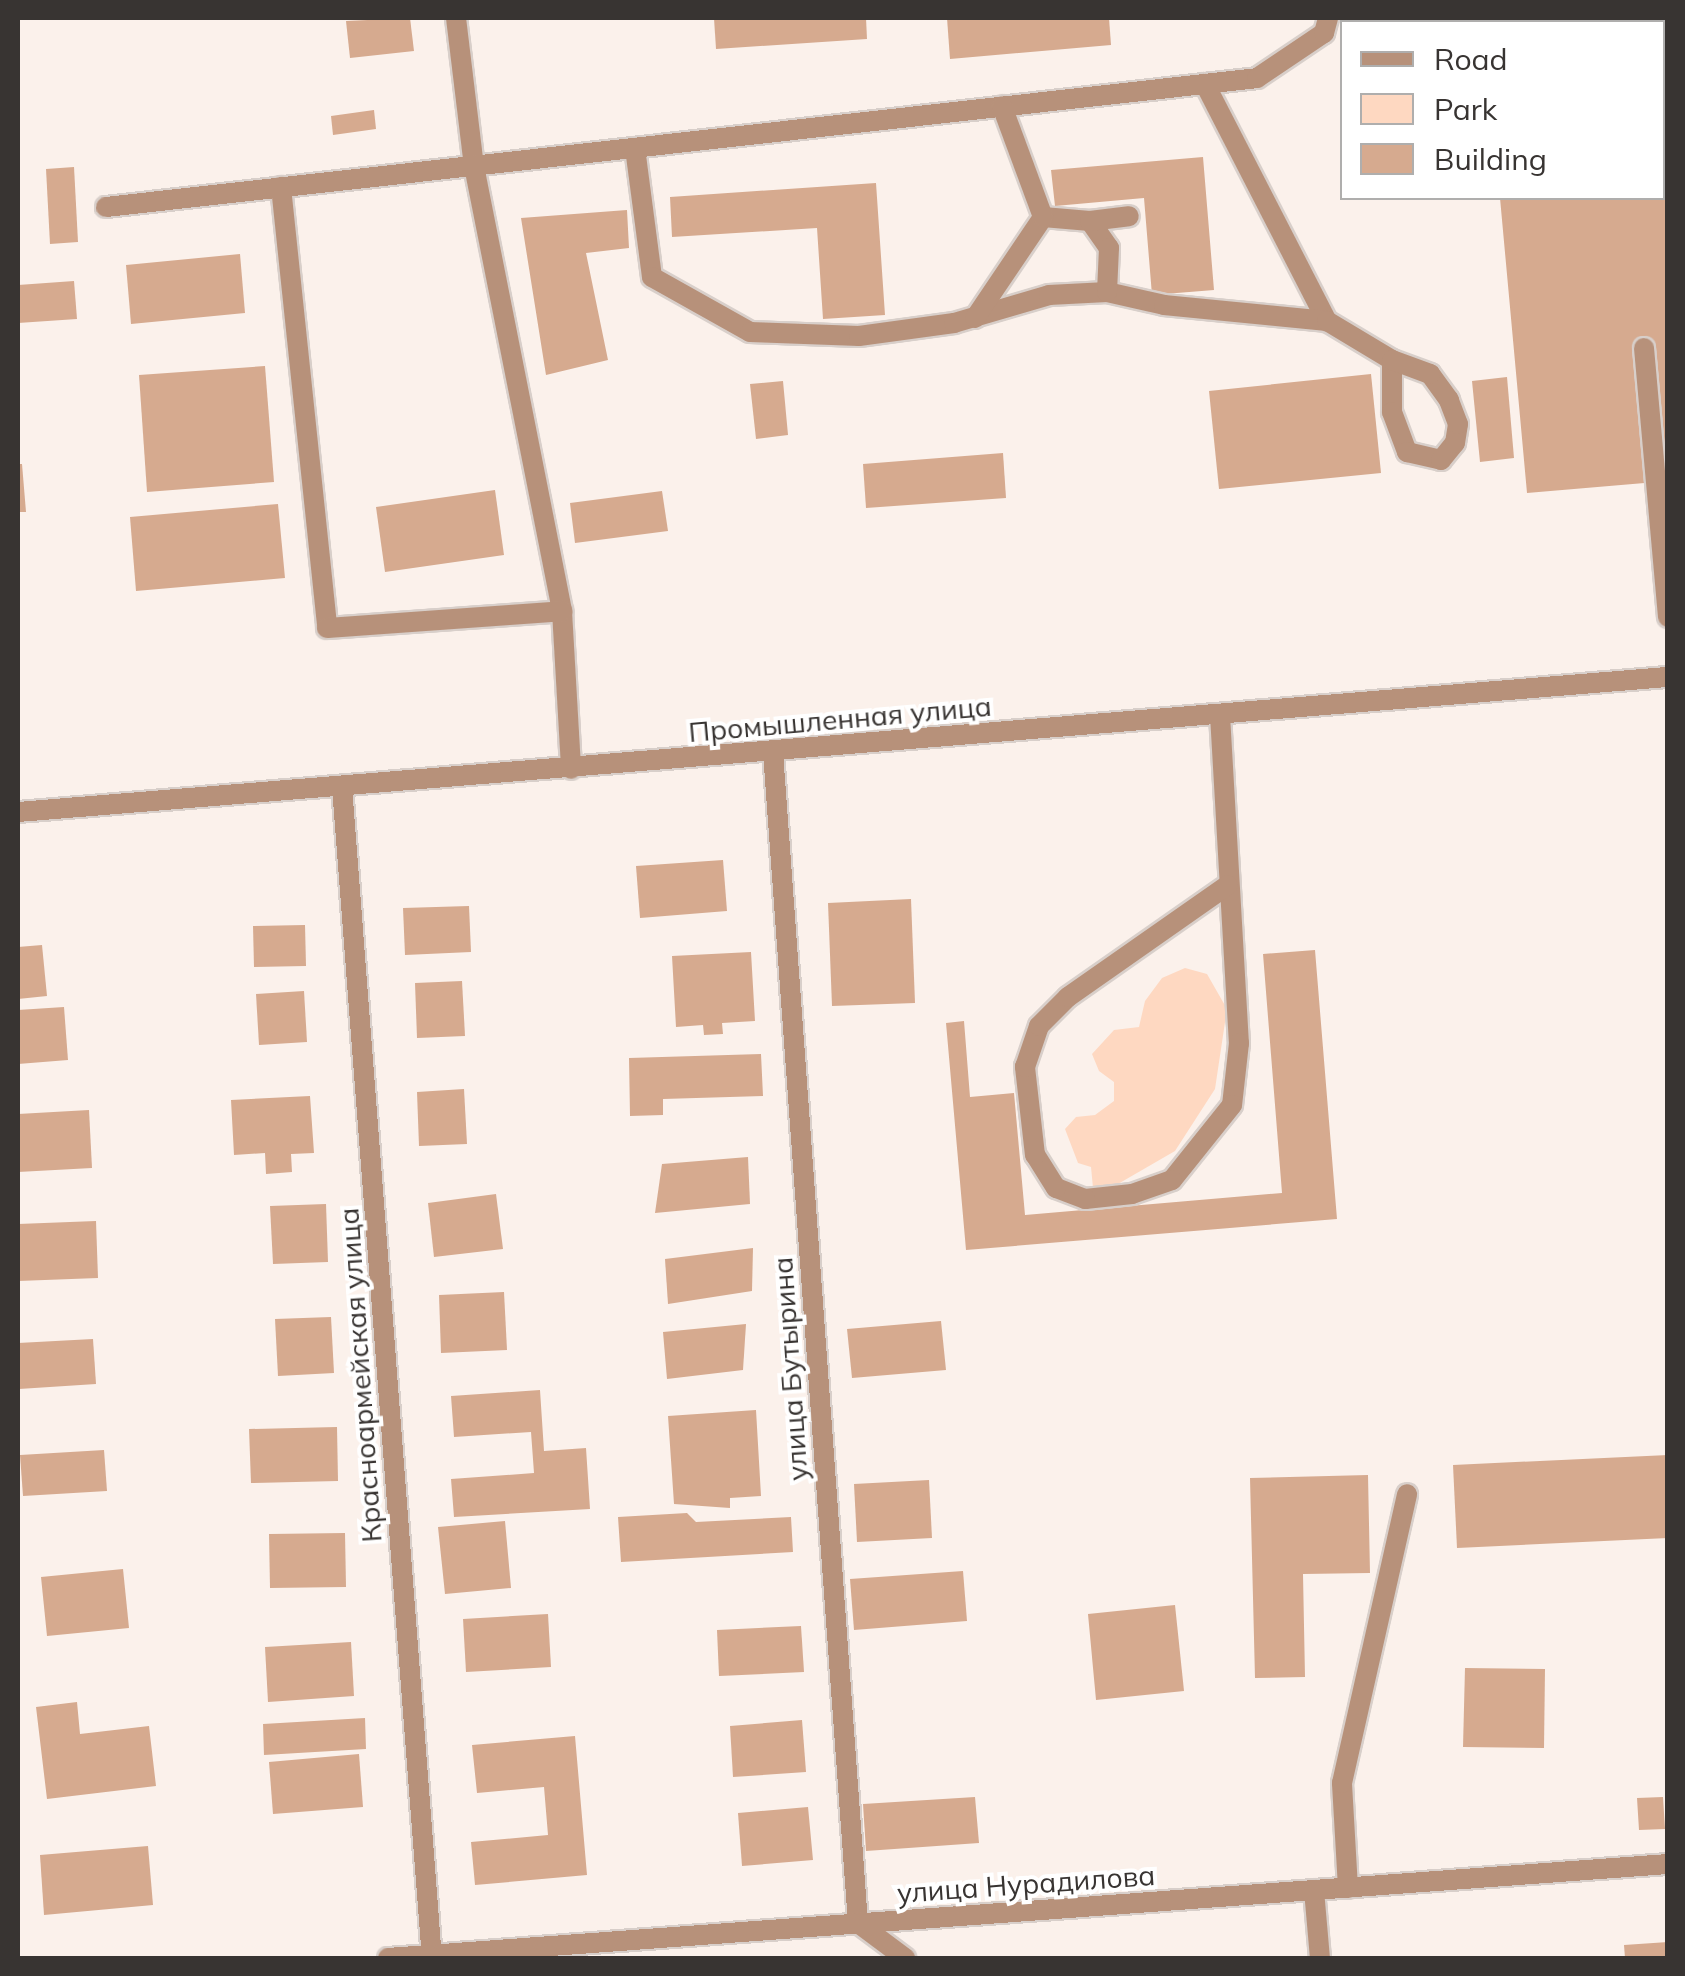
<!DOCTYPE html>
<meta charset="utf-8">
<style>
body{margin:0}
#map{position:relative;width:1685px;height:1976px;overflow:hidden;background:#fbf1eb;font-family:Mulish,sans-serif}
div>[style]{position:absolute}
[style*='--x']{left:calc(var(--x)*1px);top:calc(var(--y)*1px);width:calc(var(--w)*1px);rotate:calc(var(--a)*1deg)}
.green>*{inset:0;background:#fed8c1}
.building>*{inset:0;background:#d6aa8f}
.roads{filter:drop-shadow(2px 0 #d8cfca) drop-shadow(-2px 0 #d8cfca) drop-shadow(0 2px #d8cfca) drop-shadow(0 -2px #d8cfca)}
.service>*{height:20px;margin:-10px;padding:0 10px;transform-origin:10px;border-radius:10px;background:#b7917a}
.minor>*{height:20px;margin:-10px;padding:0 10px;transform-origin:10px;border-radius:10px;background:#b7917a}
.tertiary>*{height:20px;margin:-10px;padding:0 10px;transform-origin:10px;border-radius:10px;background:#b7917a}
span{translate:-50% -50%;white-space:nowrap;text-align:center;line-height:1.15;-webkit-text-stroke:8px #fff;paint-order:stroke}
.street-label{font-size:28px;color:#383432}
.frame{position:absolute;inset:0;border:20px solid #383432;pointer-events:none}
.legend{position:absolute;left:1340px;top:20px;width:325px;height:180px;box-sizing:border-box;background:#fff;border:2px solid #afaead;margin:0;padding:12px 18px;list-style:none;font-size:30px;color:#383432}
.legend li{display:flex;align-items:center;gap:20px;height:50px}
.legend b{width:50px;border:2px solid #afaead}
</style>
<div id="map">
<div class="green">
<div style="clip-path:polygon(1185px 968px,1207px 974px,1227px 1009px,1215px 1089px,1175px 1151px,1111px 1188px,1093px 1188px,1091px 1167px,1078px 1163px,1065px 1129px,1076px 1117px,1095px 1115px,1114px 1101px,1114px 1082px,1099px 1071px,1092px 1054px,1114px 1030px,1139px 1027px,1145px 1001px,1162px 978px)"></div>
</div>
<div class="building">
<div style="clip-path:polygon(410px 18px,414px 51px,350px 58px,346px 21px)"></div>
<div style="clip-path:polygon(714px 18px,866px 18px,867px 39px,716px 49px)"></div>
<div style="clip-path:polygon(947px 18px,1109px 18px,1111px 45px,950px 59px)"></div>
<div style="clip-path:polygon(1484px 18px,1668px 18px,1668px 481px,1527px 493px,1500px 198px,1662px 198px,1662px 22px)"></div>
<div style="clip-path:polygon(374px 110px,376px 129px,333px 135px,331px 116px)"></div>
<div style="clip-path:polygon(1203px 157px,1214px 290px,1152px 295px,1144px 198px,1055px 206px,1051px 170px)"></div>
<div style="clip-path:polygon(74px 167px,78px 242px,50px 244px,46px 169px)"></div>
<div style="clip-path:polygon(876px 183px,885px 315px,823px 319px,817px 228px,672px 237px,670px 197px)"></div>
<div style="clip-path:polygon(627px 210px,629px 248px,586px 253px,608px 360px,546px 375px,521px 218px)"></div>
<div style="clip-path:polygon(240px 254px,245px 313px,131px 324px,126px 265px)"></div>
<div style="clip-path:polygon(74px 281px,77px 319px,18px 323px,18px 285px)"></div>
<div style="clip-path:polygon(265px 366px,274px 482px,147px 492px,139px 375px)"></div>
<div style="clip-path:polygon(1371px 374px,1381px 473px,1219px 489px,1209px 391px)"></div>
<div style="clip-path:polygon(1507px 377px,1514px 458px,1480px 462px,1472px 381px)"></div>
<div style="clip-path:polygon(783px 381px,788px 435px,756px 439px,750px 384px)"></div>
<div style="clip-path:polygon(1003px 453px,1006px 498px,866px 508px,863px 464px)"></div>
<div style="clip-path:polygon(18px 464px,22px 464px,26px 512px,18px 512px)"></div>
<div style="clip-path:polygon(495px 490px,504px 555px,385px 572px,376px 507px)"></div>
<div style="clip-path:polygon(662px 491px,668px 531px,575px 543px,570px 503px)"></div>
<div style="clip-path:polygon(278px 504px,285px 578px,136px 591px,130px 517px)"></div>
<div style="clip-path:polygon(723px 860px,727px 911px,640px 918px,636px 866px)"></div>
<div style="clip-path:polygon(911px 899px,915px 1003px,832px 1006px,828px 903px)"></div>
<div style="clip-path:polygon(469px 906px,471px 952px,405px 955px,403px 908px)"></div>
<div style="clip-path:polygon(305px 925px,306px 966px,254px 967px,253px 926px)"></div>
<div style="clip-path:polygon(42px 945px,47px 996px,18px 999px,18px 947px)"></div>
<div style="clip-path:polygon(1315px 950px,1337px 1219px,966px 1250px,946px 1023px,964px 1021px,970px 1097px,1014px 1093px,1025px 1215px,1282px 1193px,1263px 954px)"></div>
<div style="clip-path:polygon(751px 952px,755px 1021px,722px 1023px,723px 1034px,704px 1035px,703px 1025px,676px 1027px,672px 956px)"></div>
<div style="clip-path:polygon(462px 981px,465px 1036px,417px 1038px,415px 983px)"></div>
<div style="clip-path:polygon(304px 991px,307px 1042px,259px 1045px,256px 994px)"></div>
<div style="clip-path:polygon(64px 1007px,68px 1060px,18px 1064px,18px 1010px)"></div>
<div style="clip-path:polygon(761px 1054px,763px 1096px,663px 1099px,663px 1115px,630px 1116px,629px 1058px)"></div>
<div style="clip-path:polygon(464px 1089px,467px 1144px,419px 1146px,417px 1092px)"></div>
<div style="clip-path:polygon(310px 1096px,314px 1153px,291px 1154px,292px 1172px,266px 1174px,265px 1153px,234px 1155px,231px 1100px)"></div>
<div style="clip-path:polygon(89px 1110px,92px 1168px,18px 1172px,18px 1114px)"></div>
<div style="clip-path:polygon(748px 1157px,750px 1204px,655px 1213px,662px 1164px)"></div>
<div style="clip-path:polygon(496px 1194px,503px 1249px,434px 1257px,428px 1203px)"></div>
<div style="clip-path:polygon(326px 1204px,328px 1262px,273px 1264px,270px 1206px)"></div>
<div style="clip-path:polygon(96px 1221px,98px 1278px,18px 1281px,18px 1224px)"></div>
<div style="clip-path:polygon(753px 1248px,752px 1291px,668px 1304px,665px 1259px)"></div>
<div style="clip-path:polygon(504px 1292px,507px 1350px,441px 1353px,439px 1295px)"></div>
<div style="clip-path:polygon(331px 1317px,334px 1373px,278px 1376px,275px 1319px)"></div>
<div style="clip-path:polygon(941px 1321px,946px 1370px,852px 1378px,847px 1329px)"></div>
<div style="clip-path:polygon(746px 1324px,743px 1370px,667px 1379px,663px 1332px)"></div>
<div style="clip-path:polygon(93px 1339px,96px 1384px,19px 1389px,18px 1343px)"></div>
<div style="clip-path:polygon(540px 1390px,544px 1451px,586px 1448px,590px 1509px,454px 1517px,451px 1479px,534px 1473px,531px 1432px,454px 1437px,451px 1396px)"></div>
<div style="clip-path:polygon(756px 1410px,761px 1496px,730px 1498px,730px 1508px,674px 1504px,668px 1416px)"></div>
<div style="clip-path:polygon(337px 1427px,338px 1481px,251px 1483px,249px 1429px)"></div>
<div style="clip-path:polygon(104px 1450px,107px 1491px,23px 1496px,20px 1455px)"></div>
<div style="clip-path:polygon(1668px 1455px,1668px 1538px,1457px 1548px,1453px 1465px)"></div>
<div style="clip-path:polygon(1368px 1475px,1370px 1573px,1303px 1574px,1305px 1677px,1255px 1678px,1250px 1478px)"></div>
<div style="clip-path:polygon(929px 1480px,932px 1538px,857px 1542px,854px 1484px)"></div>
<div style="clip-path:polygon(687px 1513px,696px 1522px,791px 1517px,793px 1552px,621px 1562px,618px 1517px)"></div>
<div style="clip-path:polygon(505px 1521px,511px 1588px,445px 1594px,438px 1527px)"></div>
<div style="clip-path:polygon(345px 1533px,346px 1587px,270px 1588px,269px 1534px)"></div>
<div style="clip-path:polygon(123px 1569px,129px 1628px,47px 1636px,41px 1577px)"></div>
<div style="clip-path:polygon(963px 1571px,967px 1621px,854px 1630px,850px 1579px)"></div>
<div style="clip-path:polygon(1175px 1605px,1184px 1691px,1096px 1700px,1088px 1614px)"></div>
<div style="clip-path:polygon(548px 1614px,551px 1667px,466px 1672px,463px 1619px)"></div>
<div style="clip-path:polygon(801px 1626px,804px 1672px,719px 1676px,717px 1630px)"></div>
<div style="clip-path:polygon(351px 1642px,354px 1696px,268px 1702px,265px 1647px)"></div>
<div style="clip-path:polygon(1465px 1668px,1545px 1669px,1544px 1748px,1463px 1747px)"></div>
<div style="clip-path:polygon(77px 1702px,80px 1734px,149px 1726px,156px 1786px,47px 1799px,36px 1707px)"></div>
<div style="clip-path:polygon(365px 1718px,366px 1749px,264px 1755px,263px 1724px)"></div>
<div style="clip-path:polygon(802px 1720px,806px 1772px,733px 1777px,730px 1726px)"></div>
<div style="clip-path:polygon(575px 1736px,587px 1875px,475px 1885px,471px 1842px,548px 1835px,544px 1787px,477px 1793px,472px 1745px)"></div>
<div style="clip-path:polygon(359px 1754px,363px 1807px,273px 1814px,269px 1762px)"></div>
<div style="clip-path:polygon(975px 1797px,979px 1843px,866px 1851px,863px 1804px)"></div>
<div style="clip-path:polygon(1663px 1797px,1665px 1829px,1639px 1830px,1637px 1798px)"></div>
<div style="clip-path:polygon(808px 1807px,813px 1860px,742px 1866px,738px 1813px)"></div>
<div style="clip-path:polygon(148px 1846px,153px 1905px,44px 1915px,40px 1855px)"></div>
<div style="clip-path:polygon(1668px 1942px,1668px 1958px,1625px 1958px,1624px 1945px)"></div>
</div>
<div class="roads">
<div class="service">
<div style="--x:456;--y:18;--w:149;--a:83.1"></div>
<div style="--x:474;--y:166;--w:454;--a:78.8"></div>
<div style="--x:562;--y:611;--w:158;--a:86.7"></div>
<div style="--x:1205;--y:84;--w:267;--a:62.8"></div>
<div style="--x:635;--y:148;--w:130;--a:82.5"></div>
<div style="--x:652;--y:277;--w:112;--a:29.3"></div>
<div style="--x:750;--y:332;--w:109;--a:2.1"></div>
<div style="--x:859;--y:336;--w:96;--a:-7.8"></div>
<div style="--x:954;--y:323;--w:99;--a:-16.4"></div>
<div style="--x:1049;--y:295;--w:58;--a:-3"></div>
<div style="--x:1107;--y:292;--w:58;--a:12.8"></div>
<div style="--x:1164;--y:305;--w:164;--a:5.6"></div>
<div style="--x:1327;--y:321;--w:76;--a:31"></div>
<div style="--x:1392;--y:360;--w:52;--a:90"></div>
<div style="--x:1392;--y:412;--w:43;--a:69.4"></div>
<div style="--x:1407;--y:452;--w:35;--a:13"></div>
<div style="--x:1441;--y:460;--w:22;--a:-51"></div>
<div style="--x:1455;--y:443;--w:19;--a:-81"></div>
<div style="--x:1458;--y:424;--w:26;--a:-111"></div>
<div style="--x:1449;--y:400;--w:32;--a:-126"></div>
<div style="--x:1430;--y:374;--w:40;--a:-159.8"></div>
<div style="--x:281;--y:187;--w:443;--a:84"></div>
<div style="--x:327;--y:628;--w:236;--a:-4.1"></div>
<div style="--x:106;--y:207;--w:1158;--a:-6.39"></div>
<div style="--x:1257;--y:78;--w:81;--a:-33.9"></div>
<div style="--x:1324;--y:33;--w:16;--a:-75"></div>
<div style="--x:1043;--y:217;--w:47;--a:4.9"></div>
<div style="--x:1090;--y:221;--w:33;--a:55"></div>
<div style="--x:1109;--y:248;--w:44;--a:92.6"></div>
<div style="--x:1090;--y:221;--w:39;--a:-7"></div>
<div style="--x:975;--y:318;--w:122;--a:-56"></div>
<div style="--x:1043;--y:217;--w:118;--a:-110.3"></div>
<div style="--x:1644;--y:348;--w:270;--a:84.9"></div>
<div style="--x:1220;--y:715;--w:329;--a:86.7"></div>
<div style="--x:1239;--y:1043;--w:62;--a:96.4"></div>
<div style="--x:1232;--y:1105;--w:96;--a:128.7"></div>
<div style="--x:1172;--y:1180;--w:42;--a:160.7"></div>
<div style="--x:1132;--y:1194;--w:47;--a:173.9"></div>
<div style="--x:1085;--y:1199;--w:31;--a:-159"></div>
<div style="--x:1056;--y:1188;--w:39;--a:-122"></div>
<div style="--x:1035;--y:1155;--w:89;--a:-96.5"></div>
<div style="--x:1025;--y:1067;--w:43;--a:-71.1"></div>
<div style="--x:1039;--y:1026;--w:41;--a:-45"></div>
<div style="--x:1068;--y:997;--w:195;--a:-35"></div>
<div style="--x:1348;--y:1888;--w:105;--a:-93.3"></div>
<div style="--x:1342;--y:1783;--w:296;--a:-77.3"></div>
<div style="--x:1314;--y:1890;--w:68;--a:85"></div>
</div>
<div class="minor">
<div style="--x:773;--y:752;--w:1174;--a:85.85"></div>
<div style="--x:858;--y:1923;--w:59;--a:36.7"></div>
<div style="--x:342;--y:787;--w:1174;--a:85.61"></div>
</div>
<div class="tertiary">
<div style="--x:18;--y:812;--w:1656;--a:-4.68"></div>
<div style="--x:388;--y:1958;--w:1283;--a:-4.2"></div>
</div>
</div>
<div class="street-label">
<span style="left:840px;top:719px;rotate:-5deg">Промышленная улица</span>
<span style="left:790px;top:1369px;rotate:-94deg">улица Бутырина</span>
<span style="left:360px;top:1375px;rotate:-94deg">Красноармейская улица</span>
<span style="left:1026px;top:1884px;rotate:-4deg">улица Нурадилова</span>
</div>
<div class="frame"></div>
<ul class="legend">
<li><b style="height:12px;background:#b7917a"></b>Road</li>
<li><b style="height:28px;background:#fed8c1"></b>Park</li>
<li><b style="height:28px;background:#d6aa8f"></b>Building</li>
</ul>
</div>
